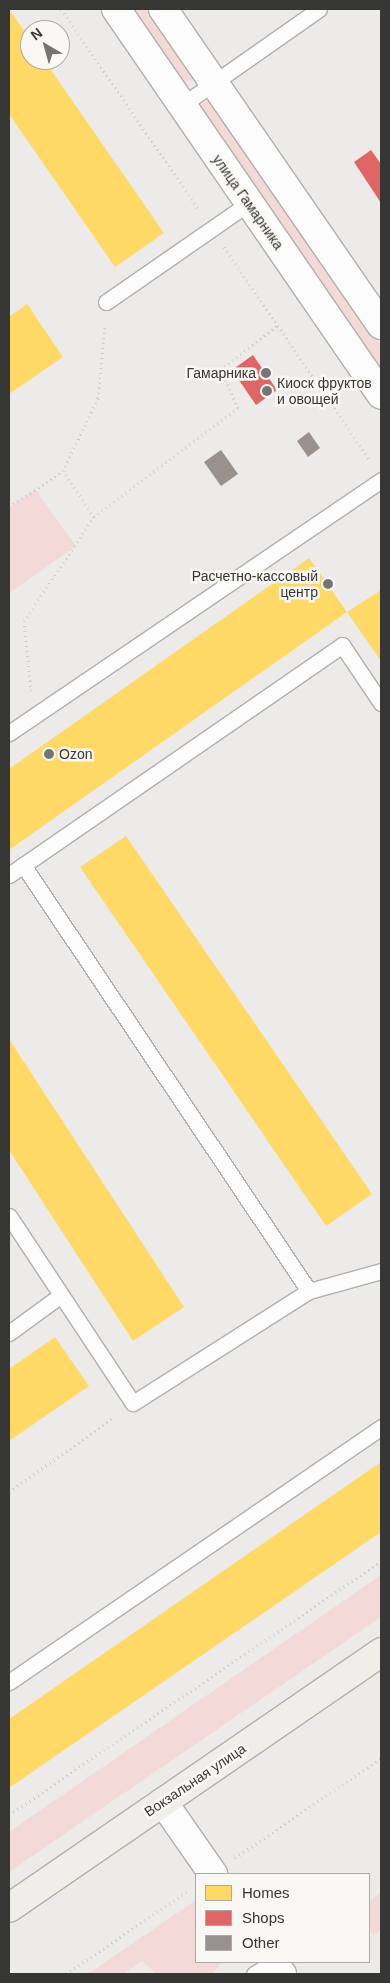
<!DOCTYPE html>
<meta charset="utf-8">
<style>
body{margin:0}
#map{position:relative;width:390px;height:1983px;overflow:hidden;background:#ecebe9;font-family:Helvetica,sans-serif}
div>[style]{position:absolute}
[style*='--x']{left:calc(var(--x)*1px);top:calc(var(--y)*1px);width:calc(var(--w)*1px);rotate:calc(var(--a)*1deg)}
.green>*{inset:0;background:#f3d9d8}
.homes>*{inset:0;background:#ffd966}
.shops>*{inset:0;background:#e06666}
.building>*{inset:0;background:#99918d}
.path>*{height:3px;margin-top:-1.5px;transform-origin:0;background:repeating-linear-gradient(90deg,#cccccb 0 1px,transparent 0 5px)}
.roads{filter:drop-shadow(1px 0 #b1b0ae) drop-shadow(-1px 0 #b1b0ae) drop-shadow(0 1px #b1b0ae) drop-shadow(0 -1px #b1b0ae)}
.service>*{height:15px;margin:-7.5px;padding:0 7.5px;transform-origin:7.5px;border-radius:7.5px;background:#fcfcfc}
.minor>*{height:28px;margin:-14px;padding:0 14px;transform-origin:14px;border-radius:14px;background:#fcfcfc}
.tertiary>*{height:28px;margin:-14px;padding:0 14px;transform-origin:14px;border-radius:14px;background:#fcfcfc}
.secondary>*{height:28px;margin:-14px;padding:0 14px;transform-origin:14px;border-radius:14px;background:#efeee9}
.dots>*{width:14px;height:14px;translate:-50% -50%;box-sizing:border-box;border:2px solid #faf8f5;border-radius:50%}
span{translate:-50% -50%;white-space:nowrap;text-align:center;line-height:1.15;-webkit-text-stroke:5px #faf8f5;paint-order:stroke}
.street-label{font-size:14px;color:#363634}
.poi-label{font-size:14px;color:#363634}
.right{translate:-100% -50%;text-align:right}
.left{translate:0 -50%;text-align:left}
.frame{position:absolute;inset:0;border:10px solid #363634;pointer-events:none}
.legend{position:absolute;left:195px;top:1873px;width:175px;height:90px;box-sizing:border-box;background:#faf8f5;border:1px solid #acaaa8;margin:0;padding:6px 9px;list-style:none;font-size:15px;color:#363634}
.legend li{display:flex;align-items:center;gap:10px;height:25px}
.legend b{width:25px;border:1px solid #acaaa8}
.north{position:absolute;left:20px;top:20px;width:50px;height:50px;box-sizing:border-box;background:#faf8f5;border:1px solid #acaaa8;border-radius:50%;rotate:322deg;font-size:14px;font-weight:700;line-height:20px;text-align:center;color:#363634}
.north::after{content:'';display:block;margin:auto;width:18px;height:22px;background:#767573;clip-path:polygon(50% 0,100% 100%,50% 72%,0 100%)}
</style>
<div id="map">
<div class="green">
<div style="clip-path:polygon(129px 9px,150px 9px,194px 75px,192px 80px,182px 83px)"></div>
<div style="clip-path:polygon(213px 96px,248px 152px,381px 345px,381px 375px,197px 108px)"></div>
<div style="clip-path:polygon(35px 489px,76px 546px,9px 593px,9px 508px)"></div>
<div style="clip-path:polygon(381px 1575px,381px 1617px,9px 1872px,9px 1832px)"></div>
<div style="clip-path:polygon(381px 1892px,381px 1930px,373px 1935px,369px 1928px,369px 1902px)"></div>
<div style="clip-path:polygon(196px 1900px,196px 1962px,222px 1962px,212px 1974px,157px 1974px,142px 1961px,123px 1974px,88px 1974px)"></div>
</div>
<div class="homes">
<div style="clip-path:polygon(9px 9px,30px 39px,30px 60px,44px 60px,164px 233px,115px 267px,9px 114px)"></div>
<div style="clip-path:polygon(27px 304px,63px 357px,9px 394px,9px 317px)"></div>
<div style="clip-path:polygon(309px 558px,347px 612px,9px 850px,9px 769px)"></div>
<div style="clip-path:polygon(381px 590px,381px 661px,347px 612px)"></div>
<div style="clip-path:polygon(126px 836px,372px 1194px,326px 1226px,80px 867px)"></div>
<div style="clip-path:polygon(9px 1039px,184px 1307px,133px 1341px,9px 1150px)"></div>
<div style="clip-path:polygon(55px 1337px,89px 1386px,9px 1441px,9px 1369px)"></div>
<div style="clip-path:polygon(381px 1462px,381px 1532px,9px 1788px,9px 1719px)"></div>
</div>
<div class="shops">
<div style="clip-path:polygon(371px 150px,381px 164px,381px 203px,354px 162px)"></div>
<div style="clip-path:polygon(253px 355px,277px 390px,256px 405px,232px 370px)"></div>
</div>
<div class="building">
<div style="clip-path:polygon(309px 432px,320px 448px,308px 457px,297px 441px)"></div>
<div style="clip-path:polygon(221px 450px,238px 474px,221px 486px,204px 462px)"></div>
</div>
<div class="path">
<div style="--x:61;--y:9;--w:244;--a:55.5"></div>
<div style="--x:224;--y:247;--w:258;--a:55.6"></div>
<div style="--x:9;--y:507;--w:65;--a:-33.7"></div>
<div style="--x:94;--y:517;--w:181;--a:-37.1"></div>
<div style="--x:238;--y:408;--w:42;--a:-114.1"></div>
<div style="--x:221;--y:370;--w:73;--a:-38.3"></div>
<div style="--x:31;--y:691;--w:70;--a:-95.7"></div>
<div style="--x:24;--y:621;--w:125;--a:-56.1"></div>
<div style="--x:94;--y:517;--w:55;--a:-124"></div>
<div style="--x:63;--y:471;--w:81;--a:-64.4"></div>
<div style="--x:98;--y:398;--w:73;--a:-84.5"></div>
<div style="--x:9;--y:1492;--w:129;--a:-35.5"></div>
<div style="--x:9;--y:1815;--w:450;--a:-34.3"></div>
<div style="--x:235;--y:1858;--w:177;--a:-34.4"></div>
<div style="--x:66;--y:1974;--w:149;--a:-34.3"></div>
</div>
<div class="roads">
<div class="service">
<div style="--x:182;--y:105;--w:167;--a:-35"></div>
<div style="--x:106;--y:302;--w:174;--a:-34.7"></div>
<div style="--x:9;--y:733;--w:450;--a:-34.2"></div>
<div style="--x:23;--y:865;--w:513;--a:56.12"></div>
<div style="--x:309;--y:1291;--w:75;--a:-15.5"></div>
<div style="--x:9;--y:875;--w:405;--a:-34.6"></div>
<div style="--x:342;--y:645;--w:70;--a:56.1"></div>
<div style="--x:9;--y:1216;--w:224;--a:56.5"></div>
<div style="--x:133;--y:1403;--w:209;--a:-32.5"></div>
<div style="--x:9;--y:1333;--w:64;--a:-36.2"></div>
<div style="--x:9;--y:1682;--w:451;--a:-34.4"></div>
<div style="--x:254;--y:1974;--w:22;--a:-32"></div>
</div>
<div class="minor">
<div style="--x:163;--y:1802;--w:88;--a:55.2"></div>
<div style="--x:273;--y:1962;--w:15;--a:53"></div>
</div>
<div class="tertiary">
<div style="--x:116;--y:9;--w:468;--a:55.5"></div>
<div style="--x:163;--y:9;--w:384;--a:55.4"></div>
</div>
<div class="secondary">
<div style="--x:9;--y:1908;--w:452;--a:-34.5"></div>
</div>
</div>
<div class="dots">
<div style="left:266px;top:373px;background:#767573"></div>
<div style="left:267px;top:391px;background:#767573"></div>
<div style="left:328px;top:584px;background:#767573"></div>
<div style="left:49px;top:754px;background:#767573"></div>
</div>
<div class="street-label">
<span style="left:248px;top:202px;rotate:55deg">улица Гамарника</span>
<span style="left:195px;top:1780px;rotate:-34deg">Вокзальная улица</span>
</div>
<div class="poi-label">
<span class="right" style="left:256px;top:373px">Гамарника</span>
<span class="left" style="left:277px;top:391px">Киоск фруктов<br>и овощей</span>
<span class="right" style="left:318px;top:584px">Расчетно-кассовый<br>центр</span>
<span class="left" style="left:59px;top:754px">Ozon</span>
</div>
<div class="frame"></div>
<ul class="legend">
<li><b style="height:14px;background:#ffd966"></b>Homes</li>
<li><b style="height:14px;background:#e06666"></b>Shops</li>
<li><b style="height:14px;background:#99918d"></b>Other</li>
</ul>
<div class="north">N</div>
</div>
